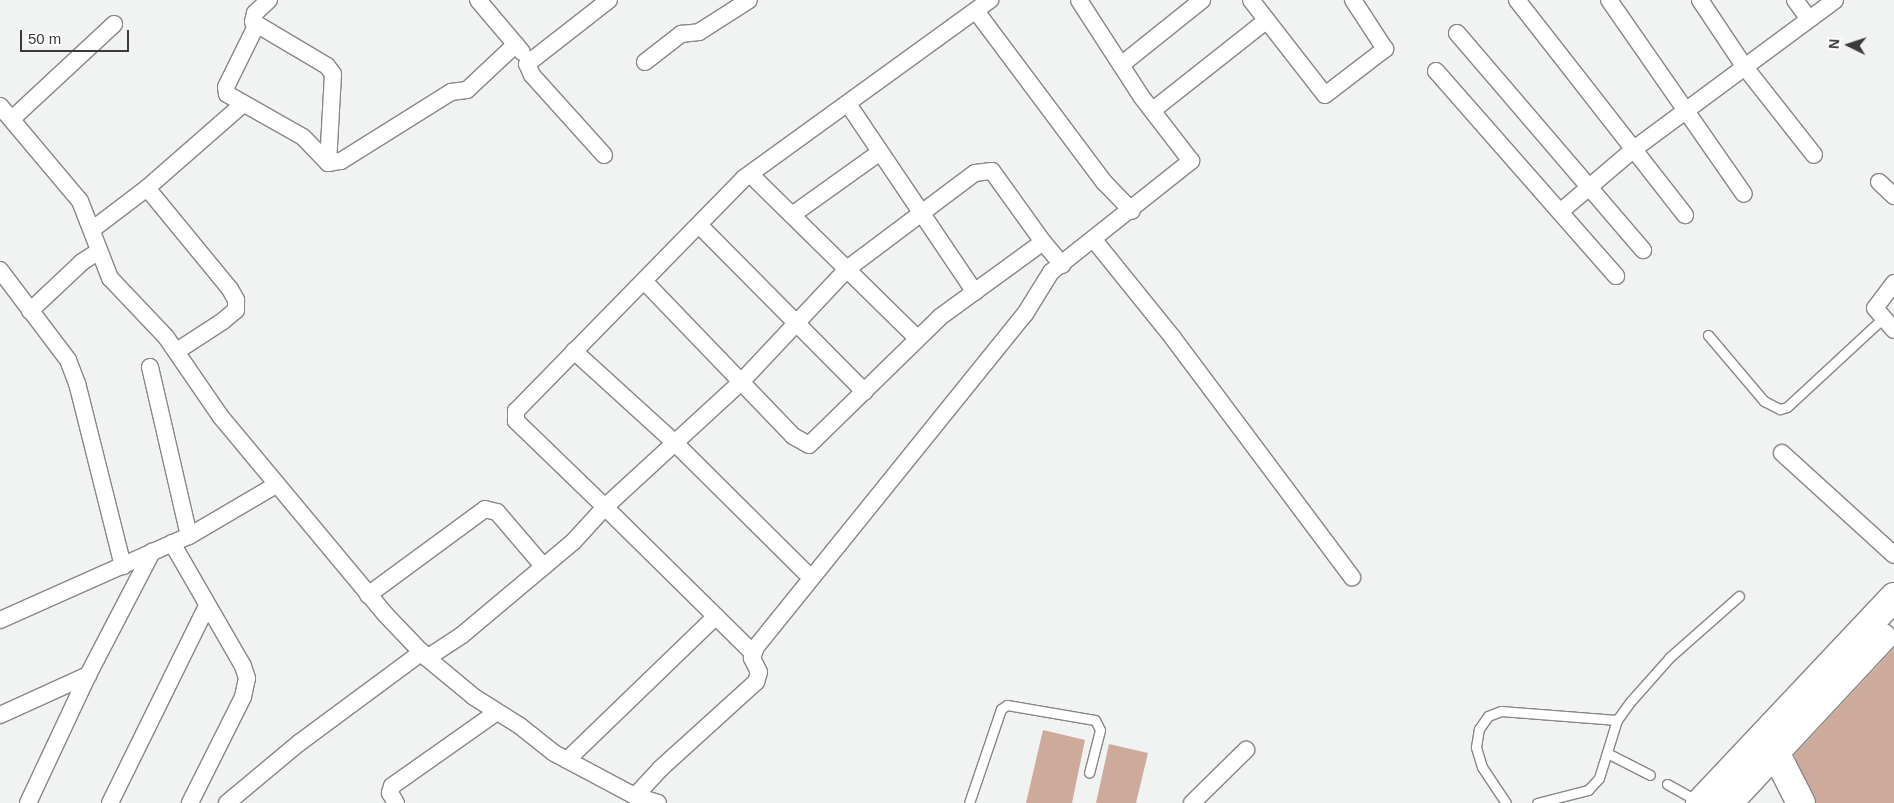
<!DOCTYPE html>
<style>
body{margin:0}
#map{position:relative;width:1894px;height:803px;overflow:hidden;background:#f1f2f2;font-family:Arial,sans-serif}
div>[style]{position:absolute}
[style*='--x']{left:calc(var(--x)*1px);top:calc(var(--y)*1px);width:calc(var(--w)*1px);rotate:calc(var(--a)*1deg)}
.building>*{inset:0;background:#ceaa9b}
.roads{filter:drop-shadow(1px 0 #878788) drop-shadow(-1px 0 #878788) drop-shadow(0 1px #878788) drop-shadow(0 -1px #878788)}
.lane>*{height:9px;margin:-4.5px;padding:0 4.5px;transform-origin:4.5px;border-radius:4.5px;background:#fff}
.street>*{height:16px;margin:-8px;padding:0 8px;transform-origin:8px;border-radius:8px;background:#fff}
.highway>*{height:28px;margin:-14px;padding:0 14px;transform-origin:14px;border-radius:14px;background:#fff}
span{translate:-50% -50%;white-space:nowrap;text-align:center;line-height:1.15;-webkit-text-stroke:5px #fff;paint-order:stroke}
.north{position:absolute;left:1824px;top:20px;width:50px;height:50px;-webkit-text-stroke:4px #fff;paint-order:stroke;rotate:274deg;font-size:14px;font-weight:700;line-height:20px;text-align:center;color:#3a3a3b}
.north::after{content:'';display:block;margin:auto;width:18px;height:22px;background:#3a3a3b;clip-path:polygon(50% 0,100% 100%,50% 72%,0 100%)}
.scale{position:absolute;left:20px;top:30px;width:109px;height:22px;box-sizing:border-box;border:2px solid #3a3a3b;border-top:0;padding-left:6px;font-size:15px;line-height:18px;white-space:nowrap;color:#3a3a3b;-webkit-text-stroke:4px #fff;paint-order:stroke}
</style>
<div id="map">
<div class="building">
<div style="clip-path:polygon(1894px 648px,1894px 803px,1816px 803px,1794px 755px)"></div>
<div style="clip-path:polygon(1043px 730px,1085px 740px,1072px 803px,1026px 803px)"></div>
<div style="clip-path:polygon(1109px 744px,1148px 753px,1136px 803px,1096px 803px)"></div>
</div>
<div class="roads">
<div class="lane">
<div style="--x:1708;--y:335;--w:87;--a:49.7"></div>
<div style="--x:1764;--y:401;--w:18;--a:27"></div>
<div style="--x:1780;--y:409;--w:7;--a:-16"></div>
<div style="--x:1787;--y:407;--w:129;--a:-42.8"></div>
<div style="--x:1607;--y:753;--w:48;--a:27.1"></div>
<div style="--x:1667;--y:784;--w:35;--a:29"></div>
<div style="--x:969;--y:803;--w:99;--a:-71.2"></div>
<div style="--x:1001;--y:709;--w:7;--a:-34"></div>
<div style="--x:1007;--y:705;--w:89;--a:9.7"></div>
<div style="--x:1095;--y:720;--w:11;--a:63"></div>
<div style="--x:1100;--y:730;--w:44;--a:104.3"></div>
<div style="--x:1506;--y:803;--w:43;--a:-123.7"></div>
<div style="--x:1482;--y:767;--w:21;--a:-107"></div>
<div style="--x:1476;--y:747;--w:18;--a:-81"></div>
<div style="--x:1479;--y:729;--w:16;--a:-55"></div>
<div style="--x:1488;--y:716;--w:14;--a:-21"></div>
<div style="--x:1501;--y:711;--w:116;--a:4.4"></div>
<div style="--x:1537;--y:803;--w:53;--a:-14.3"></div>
<div style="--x:1588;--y:790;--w:16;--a:-47"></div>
<div style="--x:1599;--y:778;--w:61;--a:-72.8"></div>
<div style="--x:1617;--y:720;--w:22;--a:-54"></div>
<div style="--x:1630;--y:702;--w:60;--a:-48.4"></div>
<div style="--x:1670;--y:657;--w:92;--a:-41.5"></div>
</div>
<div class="street">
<div style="--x:269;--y:0;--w:19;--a:137"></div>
<div style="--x:255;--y:13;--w:9;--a:103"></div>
<div style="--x:253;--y:22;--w:86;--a:30.7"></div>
<div style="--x:327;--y:66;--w:10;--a:53"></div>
<div style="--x:333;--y:74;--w:89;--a:93.2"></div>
<div style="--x:478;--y:0;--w:68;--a:49.8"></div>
<div style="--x:1251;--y:0;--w:120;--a:52.1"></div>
<div style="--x:1325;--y:95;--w:76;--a:-37.5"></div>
<div style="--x:1385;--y:49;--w:59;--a:-123.1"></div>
<div style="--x:1517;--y:0;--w:273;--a:52"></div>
<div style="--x:1609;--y:0;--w:236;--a:55.2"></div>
<div style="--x:1700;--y:0;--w:79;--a:56.3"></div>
<div style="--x:1744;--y:66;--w:113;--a:51.8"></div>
<div style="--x:1795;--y:0;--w:22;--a:54"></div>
<div style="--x:976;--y:11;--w:214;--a:53.2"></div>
<div style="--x:1104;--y:182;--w:40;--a:46"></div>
<div style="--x:257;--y:24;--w:70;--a:116.2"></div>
<div style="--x:226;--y:87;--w:7;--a:82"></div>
<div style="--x:227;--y:94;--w:87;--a:29.5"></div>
<div style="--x:303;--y:137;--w:36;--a:46"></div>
<div style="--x:328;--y:163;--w:13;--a:-9"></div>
<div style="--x:341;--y:161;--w:130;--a:-32.1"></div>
<div style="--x:451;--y:92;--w:16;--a:-7"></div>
<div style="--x:467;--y:90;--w:67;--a:-43.2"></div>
<div style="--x:1457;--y:33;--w:286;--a:49.4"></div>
<div style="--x:645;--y:62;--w:46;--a:-37.9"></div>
<div style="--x:681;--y:34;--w:18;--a:-6"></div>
<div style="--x:699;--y:32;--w:59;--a:-32.6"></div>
<div style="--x:1121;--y:65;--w:104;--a:-38.7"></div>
<div style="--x:1436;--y:71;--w:273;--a:48.7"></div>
<div style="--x:848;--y:104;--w:227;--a:56"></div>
<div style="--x:0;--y:106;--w:124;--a:49.9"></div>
<div style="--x:80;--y:201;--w:83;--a:68.7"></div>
<div style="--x:110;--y:278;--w:81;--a:46.5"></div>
<div style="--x:166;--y:337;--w:97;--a:55.5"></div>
<div style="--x:221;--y:417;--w:256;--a:50.2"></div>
<div style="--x:385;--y:614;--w:61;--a:46.3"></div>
<div style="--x:427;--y:658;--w:61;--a:39.7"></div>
<div style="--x:474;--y:697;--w:54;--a:32.2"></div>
<div style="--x:520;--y:726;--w:43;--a:38.5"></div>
<div style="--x:554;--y:753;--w:92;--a:28"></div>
<div style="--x:635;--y:796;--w:24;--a:17"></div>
<div style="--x:1153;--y:110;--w:145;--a:-38.3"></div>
<div style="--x:13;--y:118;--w:138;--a:-42.9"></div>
<div style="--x:604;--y:155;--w:108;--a:-132"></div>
<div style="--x:532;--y:75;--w:12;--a:-114"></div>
<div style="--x:527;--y:64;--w:104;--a:-38"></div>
<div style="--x:750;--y:174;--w:234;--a:44.5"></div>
<div style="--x:1879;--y:182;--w:21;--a:43"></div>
<div style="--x:147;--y:188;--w:128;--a:-41.2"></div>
<div style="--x:1560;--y:212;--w:97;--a:-40.4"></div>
<div style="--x:1634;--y:149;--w:250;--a:-36.5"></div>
<div style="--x:792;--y:215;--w:108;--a:-35.6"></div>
<div style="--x:699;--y:225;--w:235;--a:45.2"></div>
<div style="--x:93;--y:229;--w:68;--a:-37.2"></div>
<div style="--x:147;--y:188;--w:131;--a:50.6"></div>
<div style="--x:230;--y:289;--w:13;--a:61"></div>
<div style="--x:236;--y:300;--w:10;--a:90"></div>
<div style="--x:236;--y:310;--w:17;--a:140"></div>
<div style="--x:223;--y:321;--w:55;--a:146.9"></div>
<div style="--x:1094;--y:240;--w:126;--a:51.1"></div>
<div style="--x:1173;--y:338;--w:299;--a:53.2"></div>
<div style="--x:0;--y:270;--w:113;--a:52.9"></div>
<div style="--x:68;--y:360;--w:25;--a:69"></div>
<div style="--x:77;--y:383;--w:189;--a:75.9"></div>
<div style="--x:645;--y:282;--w:214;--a:46.1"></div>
<div style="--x:793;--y:436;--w:18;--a:29"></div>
<div style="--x:809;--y:445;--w:183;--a:-44.3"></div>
<div style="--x:940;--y:317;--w:127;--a:-36.1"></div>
<div style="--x:1043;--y:242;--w:30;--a:50"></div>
<div style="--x:1894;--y:283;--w:31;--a:127"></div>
<div style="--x:1875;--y:308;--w:29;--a:49"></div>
<div style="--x:30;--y:311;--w:71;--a:-43.3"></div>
<div style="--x:82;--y:262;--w:20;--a:-33"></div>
<div style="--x:574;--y:351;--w:137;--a:42.3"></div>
<div style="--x:675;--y:443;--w:183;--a:44.8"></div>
<div style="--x:150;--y:367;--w:173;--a:77"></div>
<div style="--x:1782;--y:453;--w:151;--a:42.3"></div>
<div style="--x:172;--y:543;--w:142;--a:60"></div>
<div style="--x:243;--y:666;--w:13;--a:72"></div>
<div style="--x:247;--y:678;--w:19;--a:102"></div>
<div style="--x:243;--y:697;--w:119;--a:116.6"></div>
<div style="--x:368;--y:595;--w:145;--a:-36.3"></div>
<div style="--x:485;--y:509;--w:12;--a:14"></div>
<div style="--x:497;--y:512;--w:72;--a:49.5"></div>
<div style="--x:0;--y:620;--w:207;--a:-24"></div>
<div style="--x:189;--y:536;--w:101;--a:-30.4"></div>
<div style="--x:753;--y:653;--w:208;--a:-135.4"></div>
<div style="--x:605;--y:507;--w:186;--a:-42.6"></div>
<div style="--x:742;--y:381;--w:154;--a:-46.8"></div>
<div style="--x:847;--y:269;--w:160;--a:-36.9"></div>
<div style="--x:975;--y:173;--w:17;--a:-7"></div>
<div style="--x:992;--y:171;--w:87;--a:54.3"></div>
<div style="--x:427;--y:658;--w:42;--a:-33.3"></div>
<div style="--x:462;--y:635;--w:145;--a:-40"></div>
<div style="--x:573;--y:542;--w:47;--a:-47.6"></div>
<div style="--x:605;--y:507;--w:124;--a:-136"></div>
<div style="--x:516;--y:421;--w:10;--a:-90"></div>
<div style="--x:516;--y:411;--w:326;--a:-45.6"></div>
<div style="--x:744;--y:178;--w:304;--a:-35.9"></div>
<div style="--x:0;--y:715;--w:97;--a:-24.4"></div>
<div style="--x:88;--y:675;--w:139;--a:-62.5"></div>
<div style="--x:567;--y:760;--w:207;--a:-44"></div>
<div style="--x:635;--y:796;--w:37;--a:-47"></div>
<div style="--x:660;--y:769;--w:130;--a:-42.2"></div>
<div style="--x:756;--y:682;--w:10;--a:-73"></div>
<div style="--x:759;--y:672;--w:16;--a:-117"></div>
<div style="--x:752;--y:658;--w:12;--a:-70"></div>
<div style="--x:756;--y:647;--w:428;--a:-51.1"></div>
<div style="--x:1025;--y:314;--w:49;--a:-58.2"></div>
<div style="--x:1051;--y:272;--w:179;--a:-38.4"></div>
<div style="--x:1191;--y:161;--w:82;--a:-127.6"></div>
<div style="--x:1141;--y:96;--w:114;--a:-122.9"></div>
<div style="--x:28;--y:803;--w:141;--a:-64.9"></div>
<div style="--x:110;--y:803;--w:220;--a:-63.8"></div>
<div style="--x:227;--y:803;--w:94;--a:-39.8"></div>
<div style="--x:299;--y:743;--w:153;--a:-36.5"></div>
<div style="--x:396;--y:803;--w:12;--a:-121"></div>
<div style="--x:390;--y:793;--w:7;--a:-74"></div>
<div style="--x:392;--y:786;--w:128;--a:-35.2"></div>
<div style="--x:1192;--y:803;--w:76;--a:-44.5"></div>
</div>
<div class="highway">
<div style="--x:1764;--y:741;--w:16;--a:45"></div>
<div style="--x:1775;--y:752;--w:57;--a:63"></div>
<div style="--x:1700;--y:803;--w:283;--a:-46.7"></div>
<div style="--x:1728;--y:803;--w:226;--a:-47"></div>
</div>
</div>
<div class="north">N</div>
<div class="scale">50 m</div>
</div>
